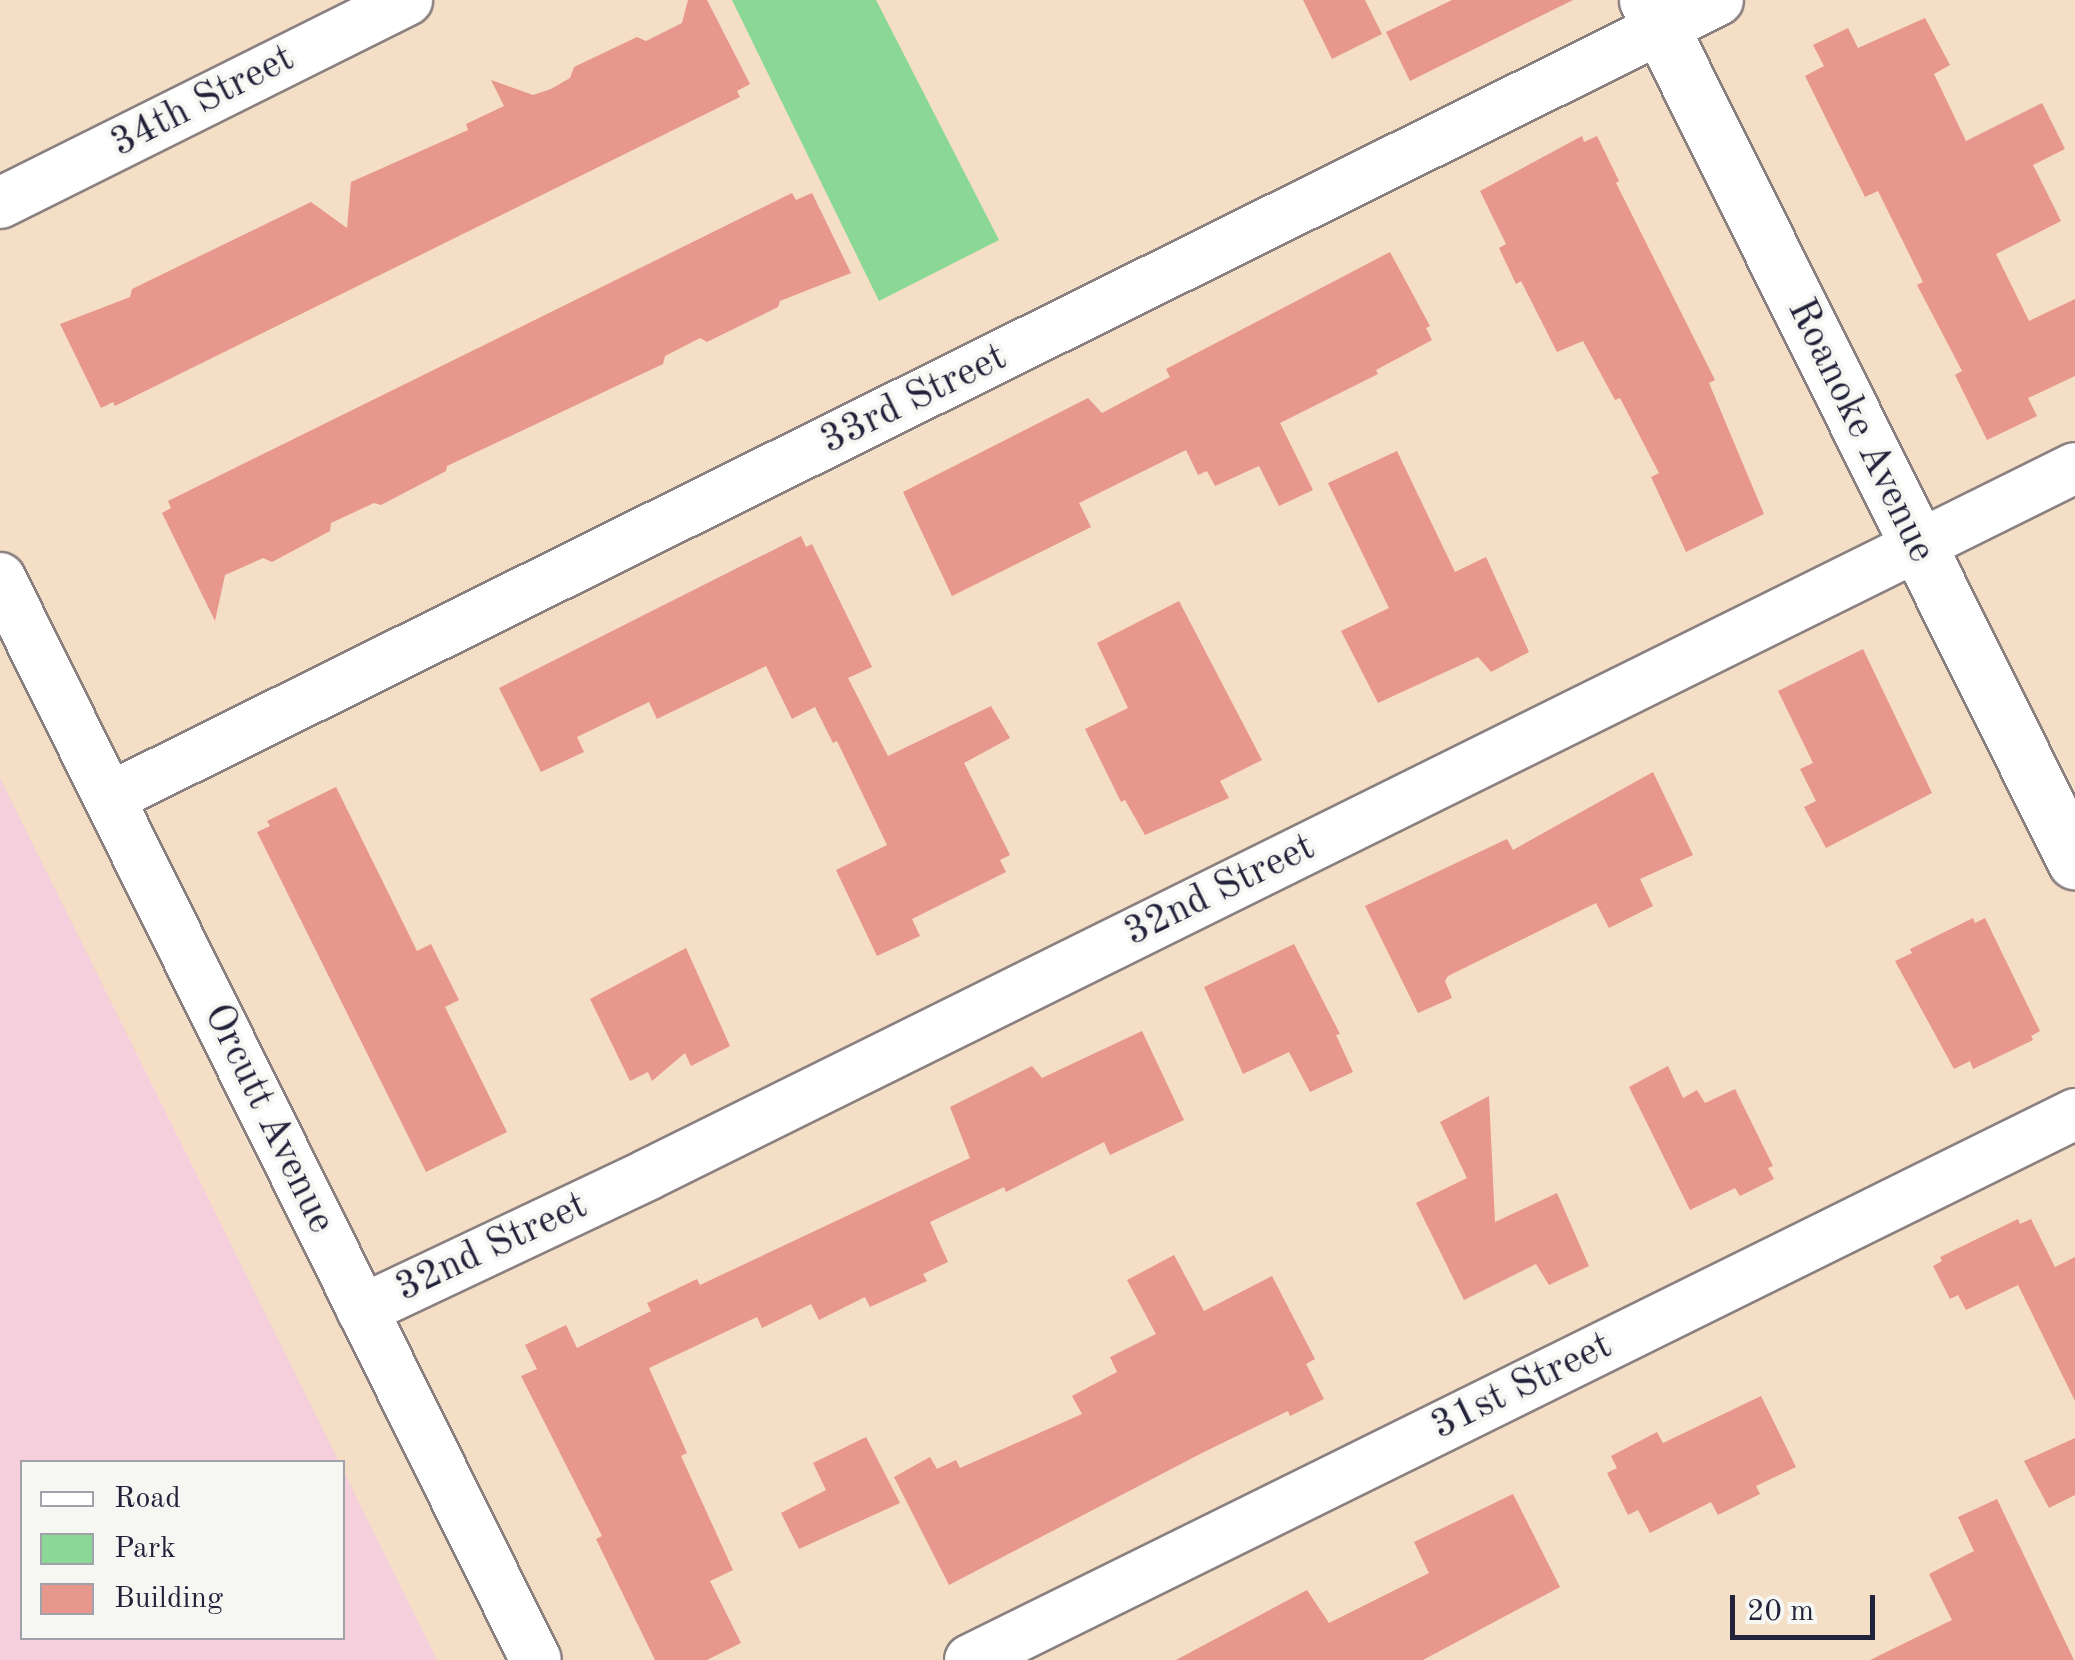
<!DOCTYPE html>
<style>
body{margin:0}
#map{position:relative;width:2075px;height:1660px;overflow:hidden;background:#f4dec5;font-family:"Old Standard TT",serif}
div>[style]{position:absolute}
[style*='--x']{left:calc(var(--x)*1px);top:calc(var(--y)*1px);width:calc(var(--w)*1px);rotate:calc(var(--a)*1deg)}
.built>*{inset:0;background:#f5cfdb}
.green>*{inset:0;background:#8bd896}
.building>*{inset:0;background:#e8978c}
.roads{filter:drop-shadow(2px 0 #8b8080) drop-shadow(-2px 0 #8b8080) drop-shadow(0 2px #8b8080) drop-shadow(0 -2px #8b8080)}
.minor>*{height:50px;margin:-25px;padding:0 25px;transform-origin:25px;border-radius:25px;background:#fff}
.tertiary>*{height:55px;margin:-27.5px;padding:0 27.5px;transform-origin:27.5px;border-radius:27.5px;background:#fff}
span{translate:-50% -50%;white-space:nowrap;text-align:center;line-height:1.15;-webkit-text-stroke:8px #f6f6f2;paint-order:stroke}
.street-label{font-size:40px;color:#22223b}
.legend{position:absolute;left:20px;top:1460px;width:325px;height:180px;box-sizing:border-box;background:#f6f6f2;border:2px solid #a1a1a9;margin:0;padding:12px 18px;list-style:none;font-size:30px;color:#22223b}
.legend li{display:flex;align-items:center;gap:20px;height:50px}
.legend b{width:50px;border:2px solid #a1a1a9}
.scale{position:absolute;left:1730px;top:1595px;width:145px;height:45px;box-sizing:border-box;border:5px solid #22223b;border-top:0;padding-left:12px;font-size:30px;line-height:35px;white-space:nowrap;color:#22223b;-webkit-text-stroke:8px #f6f6f2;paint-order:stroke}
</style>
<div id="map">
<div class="built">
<div style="clip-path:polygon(0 778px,339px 1462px,22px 1462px,22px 1638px,342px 1638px,343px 1470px,437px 1660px,0 1660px)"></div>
</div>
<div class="green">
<div style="clip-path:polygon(732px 0,876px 0,999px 240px,879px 301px)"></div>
</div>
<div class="building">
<div style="clip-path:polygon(688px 0,707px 0,750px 84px,737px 91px,740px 97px,115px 406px,113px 402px,101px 408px,60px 324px,130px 297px,132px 289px,311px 202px,347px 228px,351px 182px,468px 130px,466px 124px,504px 106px,491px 80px,533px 95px,551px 89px,570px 78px,574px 67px,637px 37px,646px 41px,682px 23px)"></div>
<div style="clip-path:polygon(1303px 0,1365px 0,1382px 34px,1332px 59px)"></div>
<div style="clip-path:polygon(1452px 0,1573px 0,1410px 81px,1386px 32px)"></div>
<div style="clip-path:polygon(1925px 18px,1950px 65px,1934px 74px,1966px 141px,2042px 103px,2065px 149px,2033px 165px,2061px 221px,1996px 254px,2029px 321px,2075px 299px,2075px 376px,2028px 398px,2037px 416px,1987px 440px,1955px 375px,1962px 371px,1917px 285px,1923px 282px,1878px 191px,1865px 197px,1805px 76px,1824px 66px,1813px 45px,1848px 28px,1858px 48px)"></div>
<div style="clip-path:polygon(1582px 136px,1584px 142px,1597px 136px,1619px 181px,1616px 183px,1715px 380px,1709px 383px,1764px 514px,1686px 552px,1651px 477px,1659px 473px,1620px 398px,1615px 400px,1583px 341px,1557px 352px,1521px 281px,1516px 284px,1499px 248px,1506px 244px,1480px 191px)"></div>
<div style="clip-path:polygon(792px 193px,796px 200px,812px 193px,851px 273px,780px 301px,778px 307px,707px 342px,700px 338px,665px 356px,663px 364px,447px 466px,446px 471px,381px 505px,374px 503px,331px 523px,330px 531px,272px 562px,263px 558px,225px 575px,215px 621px,162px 513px,171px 508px,168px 501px)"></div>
<div style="clip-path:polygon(1390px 252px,1430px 326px,1426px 328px,1432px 340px,1376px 370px,1378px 374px,1280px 423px,1313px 490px,1279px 506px,1259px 466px,1215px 486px,1207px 471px,1198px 475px,1186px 450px,1079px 503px,1091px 527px,952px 596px,903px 492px,1088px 398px,1102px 413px,1170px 377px,1166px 369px)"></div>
<div style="clip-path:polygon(1397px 451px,1455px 572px,1486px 557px,1529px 652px,1491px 672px,1478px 657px,1378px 703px,1341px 631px,1389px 608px,1328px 483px)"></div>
<div style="clip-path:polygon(801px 536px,806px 547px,812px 544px,872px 667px,848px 678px,888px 756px,991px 706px,1010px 738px,964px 763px,1010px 855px,1000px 860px,1006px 872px,912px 919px,920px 936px,877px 956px,836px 870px,887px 845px,837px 741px,833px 743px,815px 707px,792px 719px,766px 666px,657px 719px,649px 702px,577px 737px,584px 752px,541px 772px,499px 688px)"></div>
<div style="clip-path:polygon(1179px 601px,1262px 760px,1220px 781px,1229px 798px,1145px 835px,1125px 800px,1121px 802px,1085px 729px,1128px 708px,1097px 643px)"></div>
<div style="clip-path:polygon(1863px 649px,1932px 793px,1826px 848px,1804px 807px,1816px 801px,1800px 769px,1813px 763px,1778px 691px)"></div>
<div style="clip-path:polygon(1653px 772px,1693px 855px,1640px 879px,1653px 906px,1609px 928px,1596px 903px,1448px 976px,1445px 981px,1452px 998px,1418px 1013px,1365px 906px,1507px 839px,1513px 850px)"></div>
<div style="clip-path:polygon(336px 787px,417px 951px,431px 944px,459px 1000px,445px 1007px,507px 1132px,426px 1172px,257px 832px,270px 826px,267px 821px)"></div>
<div style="clip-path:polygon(1973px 918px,1975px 923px,1985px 918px,2040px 1031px,2031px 1036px,2033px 1040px,1973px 1069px,1970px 1061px,1954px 1069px,1895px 961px,1912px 953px,1910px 949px)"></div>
<div style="clip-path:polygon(1294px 944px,1340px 1034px,1336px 1035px,1353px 1072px,1310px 1092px,1289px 1052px,1243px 1074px,1204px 987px)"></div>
<div style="clip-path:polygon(686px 948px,730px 1046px,691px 1066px,685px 1053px,652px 1081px,648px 1072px,630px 1081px,590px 999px)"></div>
<div style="clip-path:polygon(1142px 1031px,1184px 1120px,1110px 1155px,1104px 1142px,1006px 1192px,1004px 1187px,930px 1222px,948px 1262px,923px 1274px,927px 1281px,870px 1307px,865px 1297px,819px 1320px,811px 1304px,762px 1328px,757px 1317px,649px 1368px,687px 1453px,681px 1456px,733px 1570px,710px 1581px,741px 1643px,707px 1660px,655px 1660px,596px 1539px,602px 1536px,521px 1376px,537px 1369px,525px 1345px,566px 1325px,577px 1348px,651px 1311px,647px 1303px,697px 1279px,700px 1285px,970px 1158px,950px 1107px,1032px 1066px,1042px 1078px)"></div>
<div style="clip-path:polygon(1668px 1066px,1683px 1098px,1697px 1090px,1705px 1103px,1735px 1089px,1773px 1166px,1768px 1168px,1774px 1179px,1740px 1196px,1735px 1188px,1690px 1210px,1629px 1087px)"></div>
<div style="clip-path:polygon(1489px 1096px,1495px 1222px,1557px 1193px,1589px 1266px,1549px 1285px,1536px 1264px,1464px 1300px,1416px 1203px,1467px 1178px,1440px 1122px)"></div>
<div style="clip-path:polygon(2018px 1219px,2020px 1224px,2031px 1219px,2055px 1267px,2075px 1257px,2075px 1401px,2018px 1285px,1966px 1310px,1958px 1295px,1950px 1299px,1933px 1266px,1942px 1261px,1940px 1257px)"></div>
<div style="clip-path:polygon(1174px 1255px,1204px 1311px,1272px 1276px,1315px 1359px,1306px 1364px,1324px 1399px,1290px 1416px,1288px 1411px,1202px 1453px,949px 1585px,894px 1477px,930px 1457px,937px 1469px,956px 1460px,960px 1468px,1082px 1414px,1072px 1396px,1117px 1372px,1110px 1357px,1156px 1334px,1127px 1280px)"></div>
<div style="clip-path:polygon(1761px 1396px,1796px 1467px,1756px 1486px,1760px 1494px,1718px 1515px,1711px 1502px,1650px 1533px,1638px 1510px,1628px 1515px,1607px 1473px,1617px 1468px,1611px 1456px,1657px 1432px,1663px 1443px)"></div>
<div style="clip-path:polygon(866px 1437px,900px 1503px,799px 1549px,781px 1513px,826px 1490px,813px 1463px)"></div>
<div style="clip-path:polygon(2075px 1438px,2075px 1495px,2049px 1508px,2024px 1461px)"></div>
<div style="clip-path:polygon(1513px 1494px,1560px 1587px,1423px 1660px,1176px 1660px,1307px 1590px,1329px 1623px,1429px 1573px,1414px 1542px)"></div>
<div style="clip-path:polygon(1997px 1499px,2074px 1660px,1870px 1660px,1952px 1620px,1929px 1574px,1974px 1551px,1958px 1517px)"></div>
</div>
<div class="roads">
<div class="minor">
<div style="--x:0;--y:203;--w:455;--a:-26.5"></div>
<div style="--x:0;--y:578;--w:1207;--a:63.65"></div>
<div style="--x:109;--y:798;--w:1796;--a:-26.38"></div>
<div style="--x:362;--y:1310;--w:315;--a:-25.3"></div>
<div style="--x:647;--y:1175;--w:1593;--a:-26.34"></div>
<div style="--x:970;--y:1660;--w:1233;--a:-26.29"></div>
</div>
<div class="tertiary">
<div style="--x:1647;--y:0;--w:962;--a:63.57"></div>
</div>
</div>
<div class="street-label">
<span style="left:203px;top:102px;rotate:-27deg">34th Street</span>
<span style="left:914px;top:400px;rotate:-26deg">33rd Street</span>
<span style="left:1860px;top:431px;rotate:64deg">Roanoke Avenue</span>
<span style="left:1220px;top:891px;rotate:-26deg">32nd Street</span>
<span style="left:268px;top:1119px;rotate:64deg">Orcutt Avenue</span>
<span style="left:492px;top:1248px;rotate:-25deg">32nd Street</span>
<span style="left:1522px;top:1387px;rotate:-26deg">31st Street</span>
</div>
<ul class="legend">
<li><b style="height:12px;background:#fff"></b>Road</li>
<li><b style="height:28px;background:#8bd896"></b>Park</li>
<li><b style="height:28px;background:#e8978c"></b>Building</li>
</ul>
<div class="scale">20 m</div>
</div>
